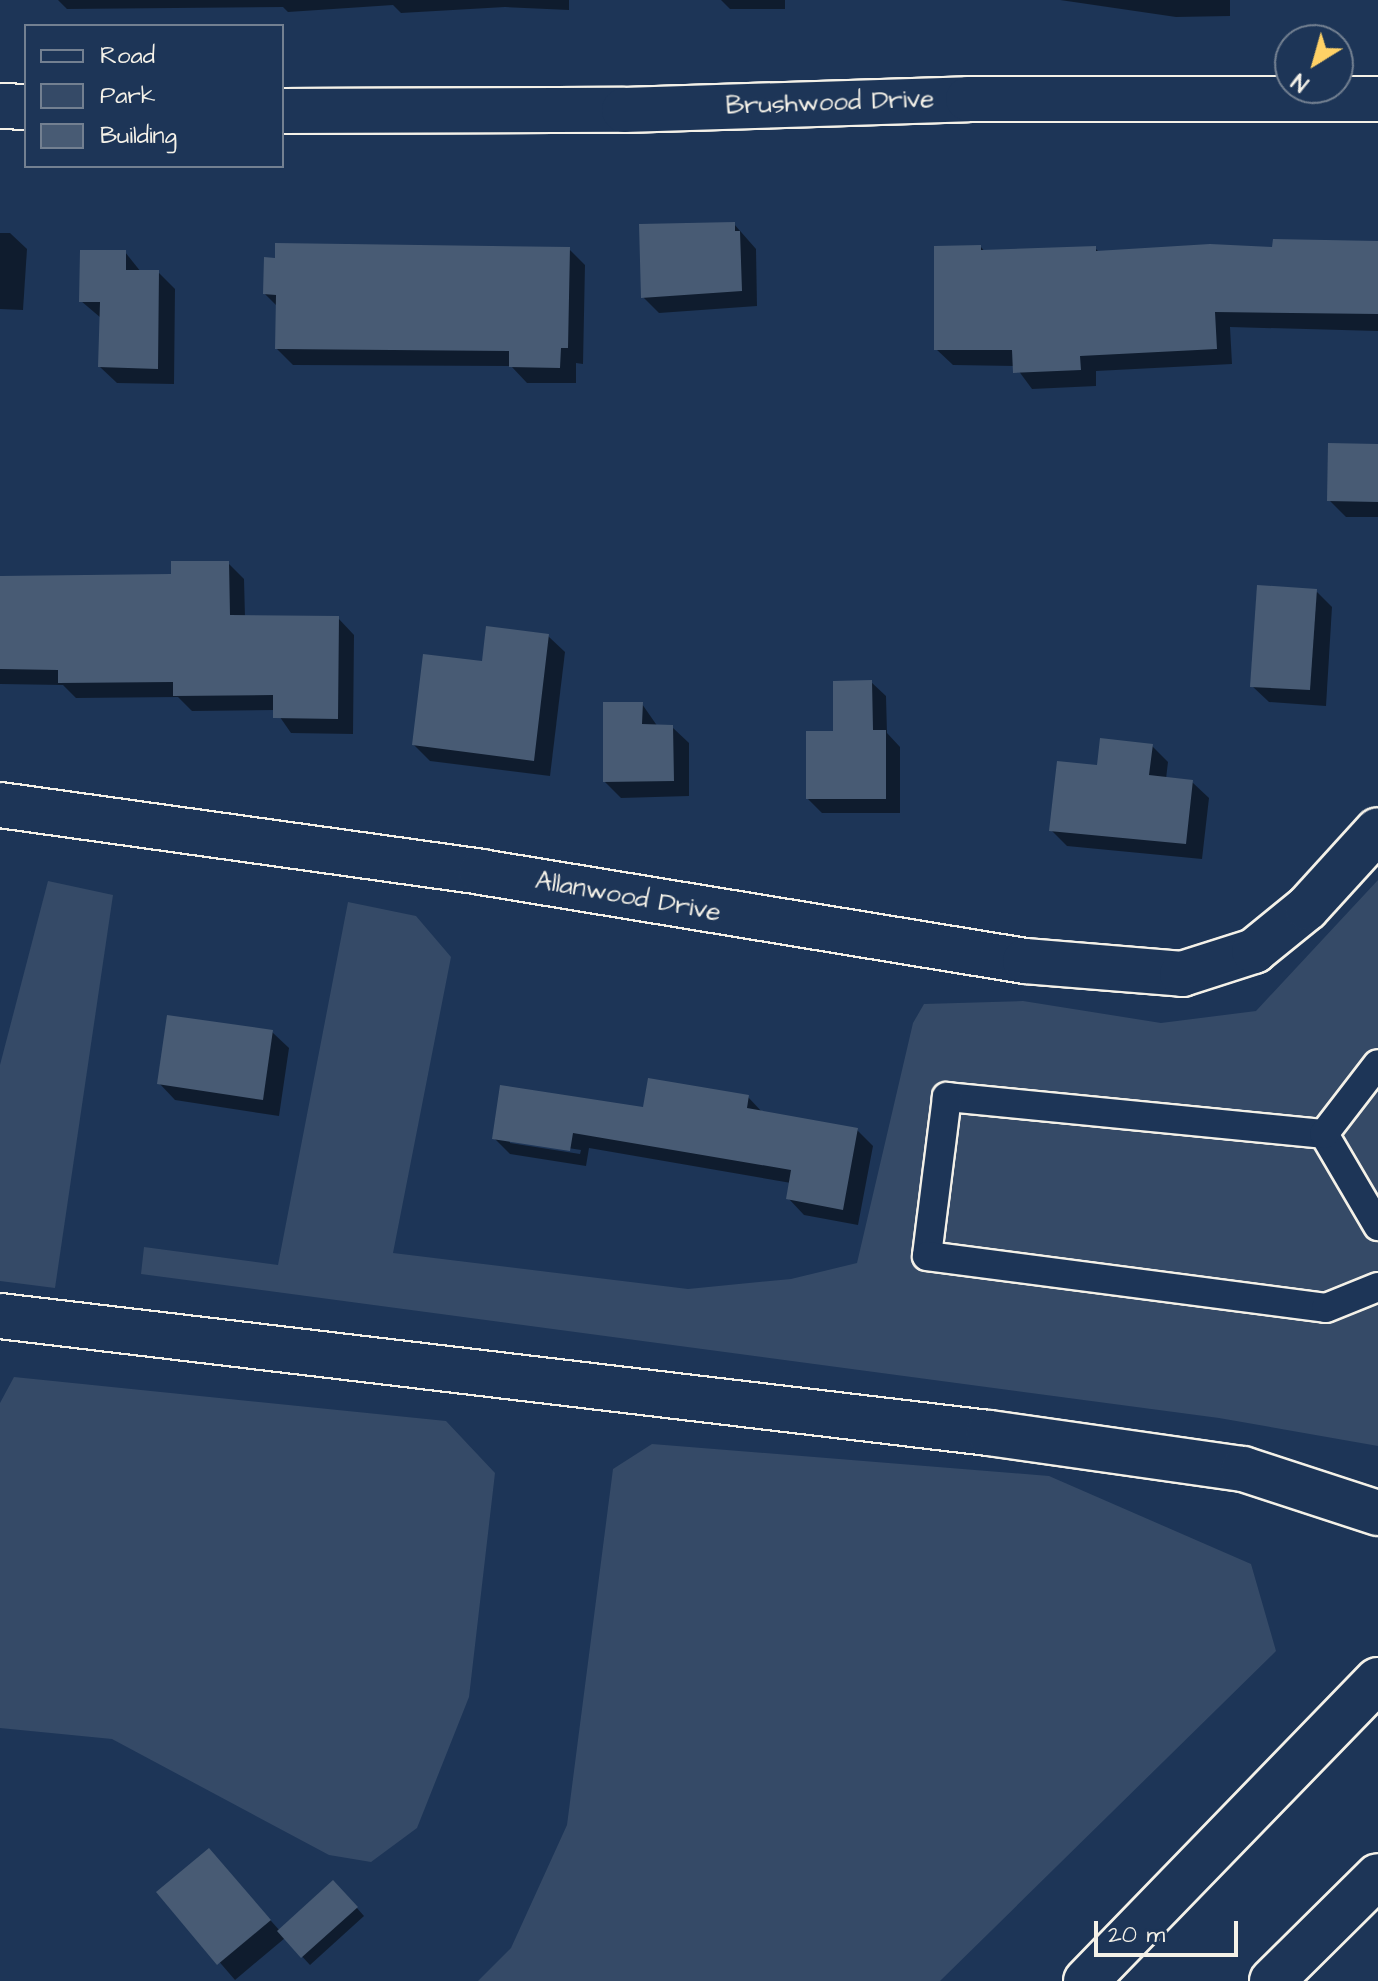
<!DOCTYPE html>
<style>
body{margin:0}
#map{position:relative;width:1378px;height:1981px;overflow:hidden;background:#1d3557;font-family:"Architects Daughter",sans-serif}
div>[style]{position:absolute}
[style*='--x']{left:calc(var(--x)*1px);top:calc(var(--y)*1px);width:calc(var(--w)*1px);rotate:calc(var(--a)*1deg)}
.green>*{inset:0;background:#354a67}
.shadow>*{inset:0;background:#0007}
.building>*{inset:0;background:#485b74}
.roads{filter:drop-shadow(2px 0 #f4f1e8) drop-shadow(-2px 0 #f4f1e8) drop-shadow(0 2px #f4f1e8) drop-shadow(0 -2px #f4f1e8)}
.service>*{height:28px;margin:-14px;padding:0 14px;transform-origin:14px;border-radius:14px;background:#1d3557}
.minor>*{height:44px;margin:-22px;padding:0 22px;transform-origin:22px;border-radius:22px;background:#1d3557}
.tertiary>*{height:44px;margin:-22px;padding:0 22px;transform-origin:22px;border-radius:22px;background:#1d3557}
.trunk>*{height:44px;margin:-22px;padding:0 22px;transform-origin:22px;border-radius:22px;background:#1d3557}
span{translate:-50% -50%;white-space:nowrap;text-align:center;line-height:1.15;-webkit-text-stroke:6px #1d3557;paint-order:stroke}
.street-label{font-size:26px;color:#f4f1e8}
.legend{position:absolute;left:24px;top:24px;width:260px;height:144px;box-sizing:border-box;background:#1d3557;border:2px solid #738091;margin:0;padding:10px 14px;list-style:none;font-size:24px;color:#f4f1e8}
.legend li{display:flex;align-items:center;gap:16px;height:40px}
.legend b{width:40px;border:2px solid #738091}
.north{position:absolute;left:1274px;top:24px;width:80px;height:80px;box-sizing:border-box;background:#1d3557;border:2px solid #738091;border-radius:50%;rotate:217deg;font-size:22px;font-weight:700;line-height:32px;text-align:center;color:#f4f1e8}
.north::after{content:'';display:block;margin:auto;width:28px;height:36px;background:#ffd166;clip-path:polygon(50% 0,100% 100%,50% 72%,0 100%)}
.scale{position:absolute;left:1094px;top:1921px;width:144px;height:36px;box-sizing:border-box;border:4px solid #f4f1e8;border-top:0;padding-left:10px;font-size:24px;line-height:28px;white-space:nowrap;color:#f4f1e8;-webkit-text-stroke:6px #1d3557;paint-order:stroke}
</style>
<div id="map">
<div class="green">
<div style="clip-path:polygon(1378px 880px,1378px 1446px,1219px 1418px,141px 1274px,144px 1247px,278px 1265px,348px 902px,416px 916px,451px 957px,393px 1253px,688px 1289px,791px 1279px,857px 1263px,913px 1023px,924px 1004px,1023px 1001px,1161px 1023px,1256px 1011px)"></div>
<div style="clip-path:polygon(48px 881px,113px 895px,55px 1288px,0 1281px,0 1065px)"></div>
<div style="clip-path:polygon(14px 1377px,446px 1421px,495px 1473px,469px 1697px,417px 1828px,371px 1862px,329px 1855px,112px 1739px,0 1728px,0 1403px)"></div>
<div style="clip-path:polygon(652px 1444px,1049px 1476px,1251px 1564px,1276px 1651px,940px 1981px,478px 1981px,511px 1948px,567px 1825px,613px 1469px)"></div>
</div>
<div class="shadow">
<div style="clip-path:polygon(58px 0,569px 0,569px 10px,505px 7px,401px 13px,393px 5px,288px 12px,283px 7px,67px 9px)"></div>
<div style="clip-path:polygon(721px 0,785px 0,785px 9px,730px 9px)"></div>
<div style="clip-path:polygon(1060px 0,1230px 0,1230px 16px,1176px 17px)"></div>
<div style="clip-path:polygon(734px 224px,756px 249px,757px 306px,659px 313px,643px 297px)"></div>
<div style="clip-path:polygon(0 233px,10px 233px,27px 249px,23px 310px,0 309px)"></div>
<div style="clip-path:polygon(1378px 244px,1378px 331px,1230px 327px,1232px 364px,1096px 371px,1096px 386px,1032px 389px,1015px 366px,953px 365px,936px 349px,981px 247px,985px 252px,1095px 248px,1100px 253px)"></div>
<div style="clip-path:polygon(569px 249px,585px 265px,583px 364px,576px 363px,576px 383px,527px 383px,511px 366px,293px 365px,277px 349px,278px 307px,265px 294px)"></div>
<div style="clip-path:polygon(125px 252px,141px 272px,158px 272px,175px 289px,174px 384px,117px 383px,100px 367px,101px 318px,81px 301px)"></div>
<div style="clip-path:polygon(1378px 446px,1378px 517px,1346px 517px,1329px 500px)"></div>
<div style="clip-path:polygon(228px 563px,244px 579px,245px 617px,338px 618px,354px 635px,353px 734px,291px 733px,275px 710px,192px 711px,178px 697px,76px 698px,63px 685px,0 684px,0 576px,173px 576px)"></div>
<div style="clip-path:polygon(1316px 591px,1332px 607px,1326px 706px,1269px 702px,1252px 686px)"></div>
<div style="clip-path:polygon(548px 636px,565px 652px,550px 776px,430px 761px,414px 745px,484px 664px)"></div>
<div style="clip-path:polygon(871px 682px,886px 696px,887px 733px,900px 747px,900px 813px,822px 813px,808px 799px,835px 733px)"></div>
<div style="clip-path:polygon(642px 704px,658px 727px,672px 727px,689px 743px,689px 796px,621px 798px,605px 782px)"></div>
<div style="clip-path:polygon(1152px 746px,1168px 762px,1166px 779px,1192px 782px,1209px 798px,1202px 859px,1067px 846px,1051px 830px,1098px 767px)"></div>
<div style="clip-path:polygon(272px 1032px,289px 1048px,279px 1116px,175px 1100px,159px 1083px)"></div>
<div style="clip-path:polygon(evenodd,748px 1097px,763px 1113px,857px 1130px,873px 1146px,858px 1225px,804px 1215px,788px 1198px,791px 1183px,589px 1148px,586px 1166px,510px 1154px,494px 1138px,645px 1109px,748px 1097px,510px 1139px,581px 1150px,580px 1154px,510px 1143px,510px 1139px)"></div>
<div style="clip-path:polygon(209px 1851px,280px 1931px,341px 1890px,364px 1916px,310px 1965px,285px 1938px,235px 1980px,159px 1892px)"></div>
</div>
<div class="building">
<div style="clip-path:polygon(735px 222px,735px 231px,740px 231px,742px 291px,641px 298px,639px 224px)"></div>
<div style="clip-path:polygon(1273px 239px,1378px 241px,1378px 314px,1215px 312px,1217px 349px,1080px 356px,1081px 370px,1013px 373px,1012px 350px,934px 350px,934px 246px,981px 245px,981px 250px,1096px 246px,1096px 251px,1210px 244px,1272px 247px)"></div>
<div style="clip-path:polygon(275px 243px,570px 247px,568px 348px,561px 348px,560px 368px,509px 367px,509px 351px,275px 349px,276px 295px,263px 294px,264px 257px,275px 258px)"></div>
<div style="clip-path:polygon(80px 250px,126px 250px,126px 270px,159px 270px,158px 369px,98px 367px,100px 302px,79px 302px)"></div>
<div style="clip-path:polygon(1328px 443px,1378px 444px,1378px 502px,1327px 501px)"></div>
<div style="clip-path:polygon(171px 561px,229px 561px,230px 615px,339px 616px,338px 719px,273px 718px,273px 695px,173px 696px,173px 682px,58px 683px,58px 670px,0 669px,0 576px,171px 574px)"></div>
<div style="clip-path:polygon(1257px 585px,1317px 589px,1310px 690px,1250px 687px)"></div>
<div style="clip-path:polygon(486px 626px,549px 634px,534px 761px,412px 745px,423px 654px,482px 661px)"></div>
<div style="clip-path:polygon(872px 680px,873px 730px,886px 730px,886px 799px,806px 799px,806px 731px,833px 731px,833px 681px)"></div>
<div style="clip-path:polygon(603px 702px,643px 702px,642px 724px,673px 725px,674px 781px,603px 782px)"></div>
<div style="clip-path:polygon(1100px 738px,1153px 744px,1149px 775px,1193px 780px,1186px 844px,1049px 831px,1057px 761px,1097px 765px)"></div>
<div style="clip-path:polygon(167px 1015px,273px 1030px,263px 1100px,157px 1084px)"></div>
<div style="clip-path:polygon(648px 1078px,749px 1095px,747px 1108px,858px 1128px,843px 1210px,786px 1199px,791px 1170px,573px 1133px,570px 1151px,492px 1139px,500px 1085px,643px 1107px)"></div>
<div style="clip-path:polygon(209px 1848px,271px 1920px,217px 1965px,156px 1892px)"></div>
<div style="clip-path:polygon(333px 1880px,358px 1907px,301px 1958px,277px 1931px)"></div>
</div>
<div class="roads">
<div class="service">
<div style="--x:1324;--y:1134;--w:379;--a:-174.4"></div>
<div style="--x:947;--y:1097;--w:160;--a:97.2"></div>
<div style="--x:927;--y:1256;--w:402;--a:7.4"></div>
<div style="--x:1326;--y:1308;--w:56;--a:-22"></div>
<div style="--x:1324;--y:1134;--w:107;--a:59.6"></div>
<div style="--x:1324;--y:1134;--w:88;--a:-52.4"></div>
</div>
<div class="minor">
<div style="--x:0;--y:106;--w:26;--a:2"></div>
<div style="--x:282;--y:111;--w:342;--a:-0.2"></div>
<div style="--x:624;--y:110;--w:344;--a:-1.8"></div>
<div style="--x:968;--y:99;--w:410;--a:0"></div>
<div style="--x:0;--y:805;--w:486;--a:7.9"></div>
<div style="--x:481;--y:872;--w:551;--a:9.29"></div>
<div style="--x:1025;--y:961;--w:158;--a:4.7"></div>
<div style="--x:1182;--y:974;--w:76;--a:-17.7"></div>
<div style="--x:1254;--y:951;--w:68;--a:-39.1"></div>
<div style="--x:1307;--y:908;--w:105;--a:-47.7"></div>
</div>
<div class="tertiary">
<div style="--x:0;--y:1316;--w:996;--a:6.75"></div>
<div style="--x:989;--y:1433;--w:257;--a:8.1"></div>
<div style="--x:1243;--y:1469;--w:142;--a:18.1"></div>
</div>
<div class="trunk">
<div style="--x:1086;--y:1981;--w:419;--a:-45.9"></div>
<div style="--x:1272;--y:1981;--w:149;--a:-44.7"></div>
</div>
</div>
<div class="street-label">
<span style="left:830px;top:103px;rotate:-2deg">Brushwood Drive</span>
<span style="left:628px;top:897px;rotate:10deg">Allanwood Drive</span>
</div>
<ul class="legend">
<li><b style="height:10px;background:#1d3557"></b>Road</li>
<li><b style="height:22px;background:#354a67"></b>Park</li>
<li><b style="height:22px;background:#485b74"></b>Building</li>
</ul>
<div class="north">N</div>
<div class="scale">20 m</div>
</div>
